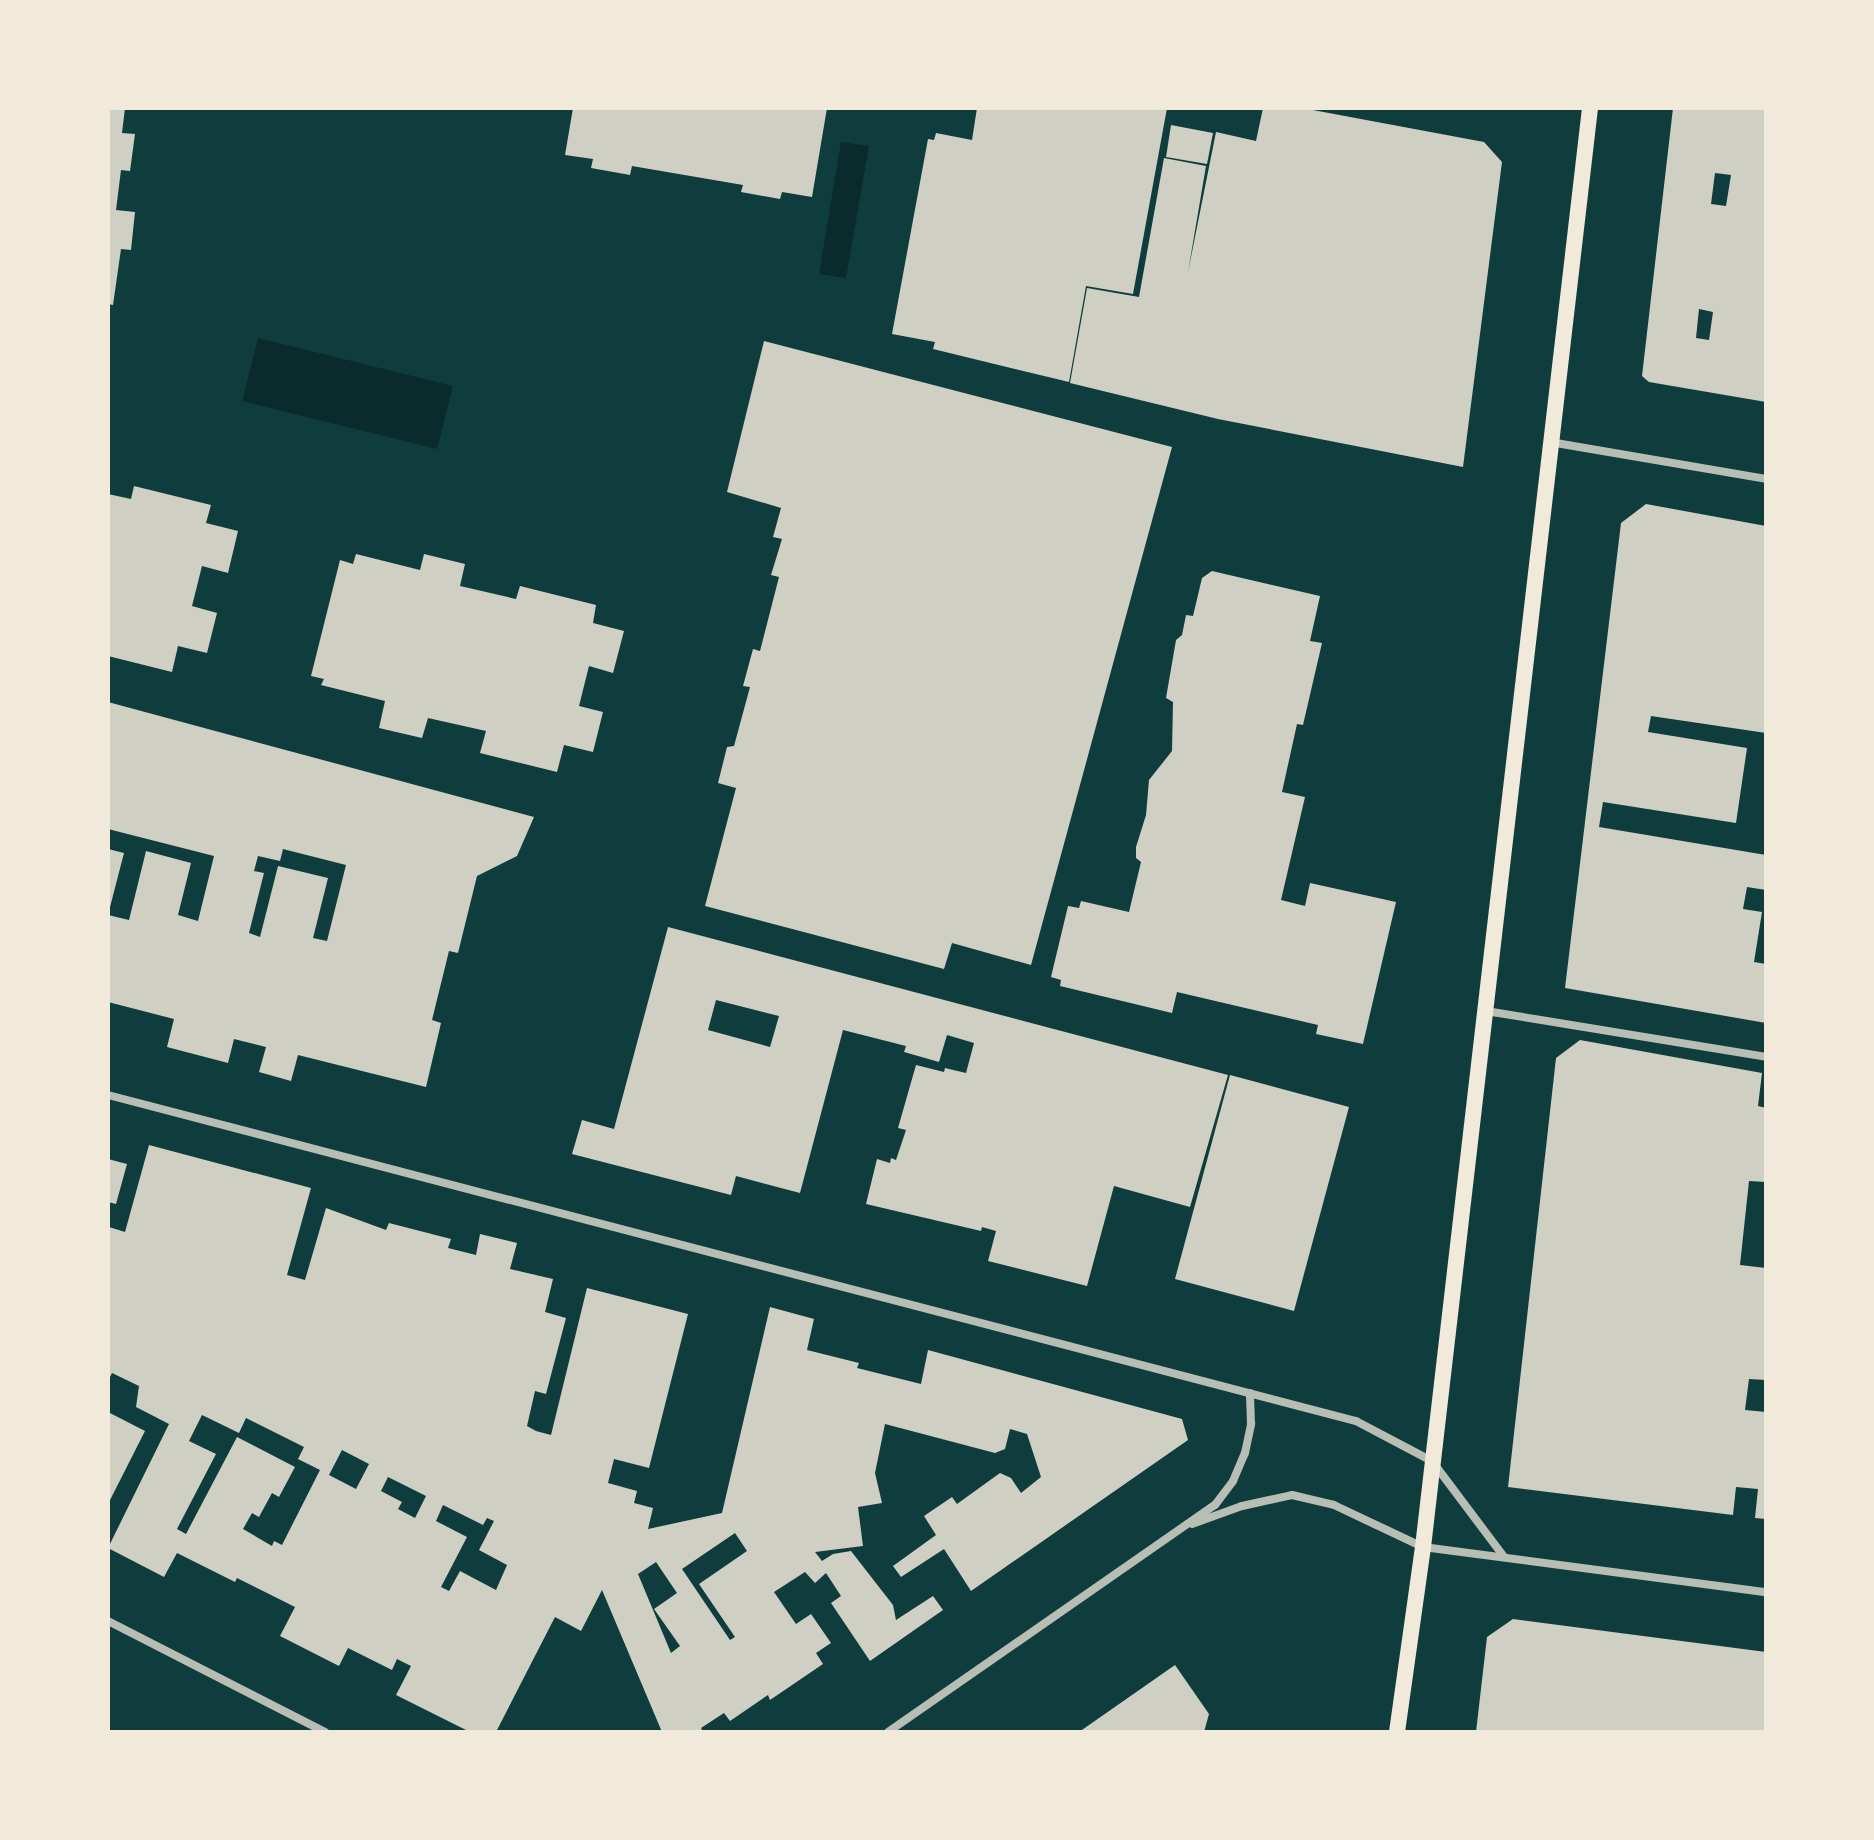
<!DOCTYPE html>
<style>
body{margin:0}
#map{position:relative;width:1874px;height:1840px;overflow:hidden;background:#0f3d3e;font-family:"Open Sans",sans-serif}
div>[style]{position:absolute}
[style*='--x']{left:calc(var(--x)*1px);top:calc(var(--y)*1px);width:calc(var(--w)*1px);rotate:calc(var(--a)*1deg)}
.water>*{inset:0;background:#0a2a2b}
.building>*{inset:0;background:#cfcfc3}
.minor>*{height:8px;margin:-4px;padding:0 4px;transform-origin:4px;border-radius:4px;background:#b8beb3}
.secondary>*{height:16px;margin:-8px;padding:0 8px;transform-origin:8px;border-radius:8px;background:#f1e9da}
span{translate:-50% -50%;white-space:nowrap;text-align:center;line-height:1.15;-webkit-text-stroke:6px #f1e9da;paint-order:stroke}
.frame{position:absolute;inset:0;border:110px solid #f1e9da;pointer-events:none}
</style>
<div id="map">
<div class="water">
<div style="clip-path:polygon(841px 142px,869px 146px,846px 278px,819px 274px)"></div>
<div style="clip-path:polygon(258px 338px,453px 386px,437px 449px,242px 401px)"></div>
</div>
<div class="building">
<div style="clip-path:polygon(108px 108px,125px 108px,122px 133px,135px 134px,130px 171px,121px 170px,116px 210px,135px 212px,131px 250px,121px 249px,113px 305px,108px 304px)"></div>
<div style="clip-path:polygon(573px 108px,827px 108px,812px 197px,782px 192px,780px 199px,741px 192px,743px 185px,632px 166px,630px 175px,591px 168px,593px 159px,565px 155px)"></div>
<div style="clip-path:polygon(977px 108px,1167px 108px,1133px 294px,1086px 286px,1069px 382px,933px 349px,935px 342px,892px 334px,928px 139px,934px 140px,936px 133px,972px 140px)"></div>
<div style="clip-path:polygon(1263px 108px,1302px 108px,1484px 142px,1502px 162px,1463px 467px,1218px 419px,1070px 383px,1087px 288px,1139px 297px,1164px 158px,1206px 166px,1188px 272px,1216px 132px,1256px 141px)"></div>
<div style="clip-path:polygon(evenodd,1673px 108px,1766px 108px,1766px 402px,1649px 382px,1642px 376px,1673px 108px,1715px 173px,1731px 175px,1726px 206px,1711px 204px,1715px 173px,1673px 108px,1699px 309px,1713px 312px,1709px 340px,1696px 338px,1699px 309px)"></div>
<div style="clip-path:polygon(1171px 125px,1213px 133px,1207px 164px,1166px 157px)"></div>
<div style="clip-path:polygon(764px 341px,1172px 447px,1031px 965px,952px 943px,944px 969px,705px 906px,736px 788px,718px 783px,727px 747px,734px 746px,750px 687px,743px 686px,753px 649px,760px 651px,779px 577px,771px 575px,782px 539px,773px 537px,781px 508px,727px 492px)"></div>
<div style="clip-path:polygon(134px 486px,211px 505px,206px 523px,238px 531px,228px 573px,202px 566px,192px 606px,217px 613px,207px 653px,178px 646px,172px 672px,108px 656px,108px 494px,131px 499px)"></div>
<div style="clip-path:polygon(1646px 504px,1766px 526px,1766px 733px,1651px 716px,1648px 732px,1747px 748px,1736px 823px,1603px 802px,1599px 827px,1766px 855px,1766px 890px,1747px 887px,1743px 909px,1762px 912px,1754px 962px,1766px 964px,1766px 1023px,1565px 988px,1621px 523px)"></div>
<div style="clip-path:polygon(356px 554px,420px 570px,424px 554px,465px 564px,460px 586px,516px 599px,520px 586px,596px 605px,593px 623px,624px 631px,613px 673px,589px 666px,579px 706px,603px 712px,593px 752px,564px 745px,557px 772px,480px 753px,486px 731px,428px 718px,422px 738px,379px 728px,385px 701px,321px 685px,324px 679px,311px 676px,340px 560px,353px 564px)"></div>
<div style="clip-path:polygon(1212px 571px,1320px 596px,1310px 641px,1322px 643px,1303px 725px,1297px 724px,1282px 792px,1305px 797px,1281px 900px,1305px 906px,1310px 883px,1396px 902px,1363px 1044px,1316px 1034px,1318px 1025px,1177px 992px,1172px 1013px,1060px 986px,1061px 980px,1051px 977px,1068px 906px,1079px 908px,1081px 901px,1129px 912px,1141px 862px,1136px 858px,1136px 847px,1146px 815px,1149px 780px,1172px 751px,1173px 702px,1166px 698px,1176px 640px,1182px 635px,1186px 615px,1193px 616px,1202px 578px)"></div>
<div style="clip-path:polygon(evenodd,108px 702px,534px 817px,517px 856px,477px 876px,458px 953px,449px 951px,432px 1020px,441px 1023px,426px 1087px,298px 1055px,291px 1081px,259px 1072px,266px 1047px,234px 1039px,228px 1063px,167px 1047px,174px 1019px,108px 1002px,108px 915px,129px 920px,146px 851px,191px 863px,178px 915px,198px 921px,214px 856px,108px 829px,108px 702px,283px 849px,346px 865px,327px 941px,313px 938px,328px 878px,278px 866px,260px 937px,249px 933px,264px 873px,254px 871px,258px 856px,280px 861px,283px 849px)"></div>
<div style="clip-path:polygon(108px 849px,124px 853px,109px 911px,108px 911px)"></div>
<div style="clip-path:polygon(evenodd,668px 927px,1228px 1075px,1190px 1207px,1114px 1186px,1087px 1286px,988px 1261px,996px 1231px,982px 1227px,981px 1231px,866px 1204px,877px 1159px,890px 1163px,891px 1158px,896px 1160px,906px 1130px,898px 1128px,916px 1065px,944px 1072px,945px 1068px,966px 1073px,974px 1043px,947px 1035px,939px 1062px,904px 1052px,906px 1046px,843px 1030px,800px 1193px,736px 1176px,731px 1195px,572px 1154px,582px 1120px,614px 1129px,668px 927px,716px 1000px,779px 1016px,770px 1047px,708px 1030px,716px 1000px)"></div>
<div style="clip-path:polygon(1580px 1040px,1762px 1073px,1758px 1106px,1766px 1108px,1766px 1182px,1749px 1181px,1740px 1265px,1766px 1268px,1766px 1380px,1749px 1379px,1745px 1410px,1766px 1412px,1766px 1519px,1755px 1518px,1758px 1489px,1736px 1487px,1733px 1515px,1508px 1487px,1556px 1058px)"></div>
<div style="clip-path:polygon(1230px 1075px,1349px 1107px,1294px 1311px,1175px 1279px)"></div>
<div style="clip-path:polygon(evenodd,149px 1145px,311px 1188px,287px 1275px,305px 1280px,326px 1208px,386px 1230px,389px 1223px,451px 1239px,448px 1248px,476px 1255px,480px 1234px,517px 1243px,510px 1269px,553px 1279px,545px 1312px,566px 1318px,546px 1394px,535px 1391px,527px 1426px,536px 1431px,551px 1435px,587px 1288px,688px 1314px,649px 1468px,614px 1459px,608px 1483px,637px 1491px,634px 1503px,653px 1508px,648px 1529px,722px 1513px,770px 1307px,814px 1319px,807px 1350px,859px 1363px,857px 1368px,921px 1384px,928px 1350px,1182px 1419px,1188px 1440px,971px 1591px,944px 1549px,901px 1577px,893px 1566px,936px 1535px,924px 1516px,952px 1497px,957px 1504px,1000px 1473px,1011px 1478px,1021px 1493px,1041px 1477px,1027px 1434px,1010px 1429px,1005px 1449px,995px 1453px,885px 1424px,875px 1473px,882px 1503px,858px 1507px,863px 1546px,815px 1552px,822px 1561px,833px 1554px,851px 1551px,893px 1605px,896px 1620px,933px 1596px,943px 1610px,870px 1661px,831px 1603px,841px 1596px,826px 1573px,815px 1583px,805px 1572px,774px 1592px,796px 1624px,811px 1614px,831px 1643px,816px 1653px,823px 1664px,770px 1700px,768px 1695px,730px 1721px,724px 1713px,701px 1728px,703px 1732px,662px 1732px,602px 1590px,581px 1631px,555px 1617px,496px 1732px,470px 1732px,396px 1695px,411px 1666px,397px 1659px,392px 1670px,348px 1648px,339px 1666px,280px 1636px,295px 1607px,237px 1578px,235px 1582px,177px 1553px,164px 1577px,108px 1548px,169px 1424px,136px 1407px,139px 1386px,112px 1373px,108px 1381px,108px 1231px,109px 1227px,125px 1232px,149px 1145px,202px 1415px,239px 1433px,246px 1418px,304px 1447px,298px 1459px,320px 1470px,282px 1545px,274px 1541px,272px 1546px,243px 1529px,252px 1513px,259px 1517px,272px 1493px,279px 1497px,295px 1467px,237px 1437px,186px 1534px,177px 1529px,216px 1454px,189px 1441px,202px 1415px,149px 1145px,342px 1450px,369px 1464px,356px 1489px,329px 1475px,342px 1450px,149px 1145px,388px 1477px,426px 1496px,415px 1518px,398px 1509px,402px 1502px,381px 1491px,388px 1477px,149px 1145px,443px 1505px,483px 1525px,487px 1518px,494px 1521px,479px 1550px,507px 1565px,496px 1590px,460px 1571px,449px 1591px,441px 1587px,467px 1537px,436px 1521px,443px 1505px,149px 1145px,735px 1533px,747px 1551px,699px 1584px,735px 1637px,730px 1640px,682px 1569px,735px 1533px,149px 1145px,656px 1562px,677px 1593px,654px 1609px,680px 1646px,671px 1653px,638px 1574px,656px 1562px)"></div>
<div style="clip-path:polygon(108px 1159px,127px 1164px,116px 1204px,108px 1202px)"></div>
<div style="clip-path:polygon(108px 1412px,145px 1431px,108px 1504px)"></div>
<div style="clip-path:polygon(1513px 1619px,1766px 1652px,1766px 1732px,1476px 1732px,1487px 1637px)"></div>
<div style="clip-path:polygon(1175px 1665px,1209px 1714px,1204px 1732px,1079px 1732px)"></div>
</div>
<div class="minor">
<div style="--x:1550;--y:442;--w:219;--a:9.7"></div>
<div style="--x:1486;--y:1011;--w:284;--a:9.3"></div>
<div style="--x:108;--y:1095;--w:1290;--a:14.64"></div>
<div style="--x:1356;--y:1421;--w:86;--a:27.8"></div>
<div style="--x:1432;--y:1461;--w:120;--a:53.1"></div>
<div style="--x:1192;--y:1524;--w:53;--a:-19.8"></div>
<div style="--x:1242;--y:1506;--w:51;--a:-12.4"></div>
<div style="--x:1292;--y:1495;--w:43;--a:13.4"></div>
<div style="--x:1334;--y:1505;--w:98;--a:25.3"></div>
<div style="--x:1423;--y:1547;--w:346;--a:7.5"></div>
<div style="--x:108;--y:1621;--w:244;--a:27.1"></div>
<div style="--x:888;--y:1732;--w:398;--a:-34.8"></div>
<div style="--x:1215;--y:1505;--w:30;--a:-53"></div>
<div style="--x:1233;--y:1481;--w:30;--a:-67"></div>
<div style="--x:1245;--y:1453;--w:30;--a:-78"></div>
<div style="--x:1251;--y:1424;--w:31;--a:-92"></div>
</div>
<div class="secondary">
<div style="--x:1397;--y:1732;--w:187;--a:-82"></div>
<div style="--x:1423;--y:1547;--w:1449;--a:-83.38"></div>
</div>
<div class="frame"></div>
</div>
